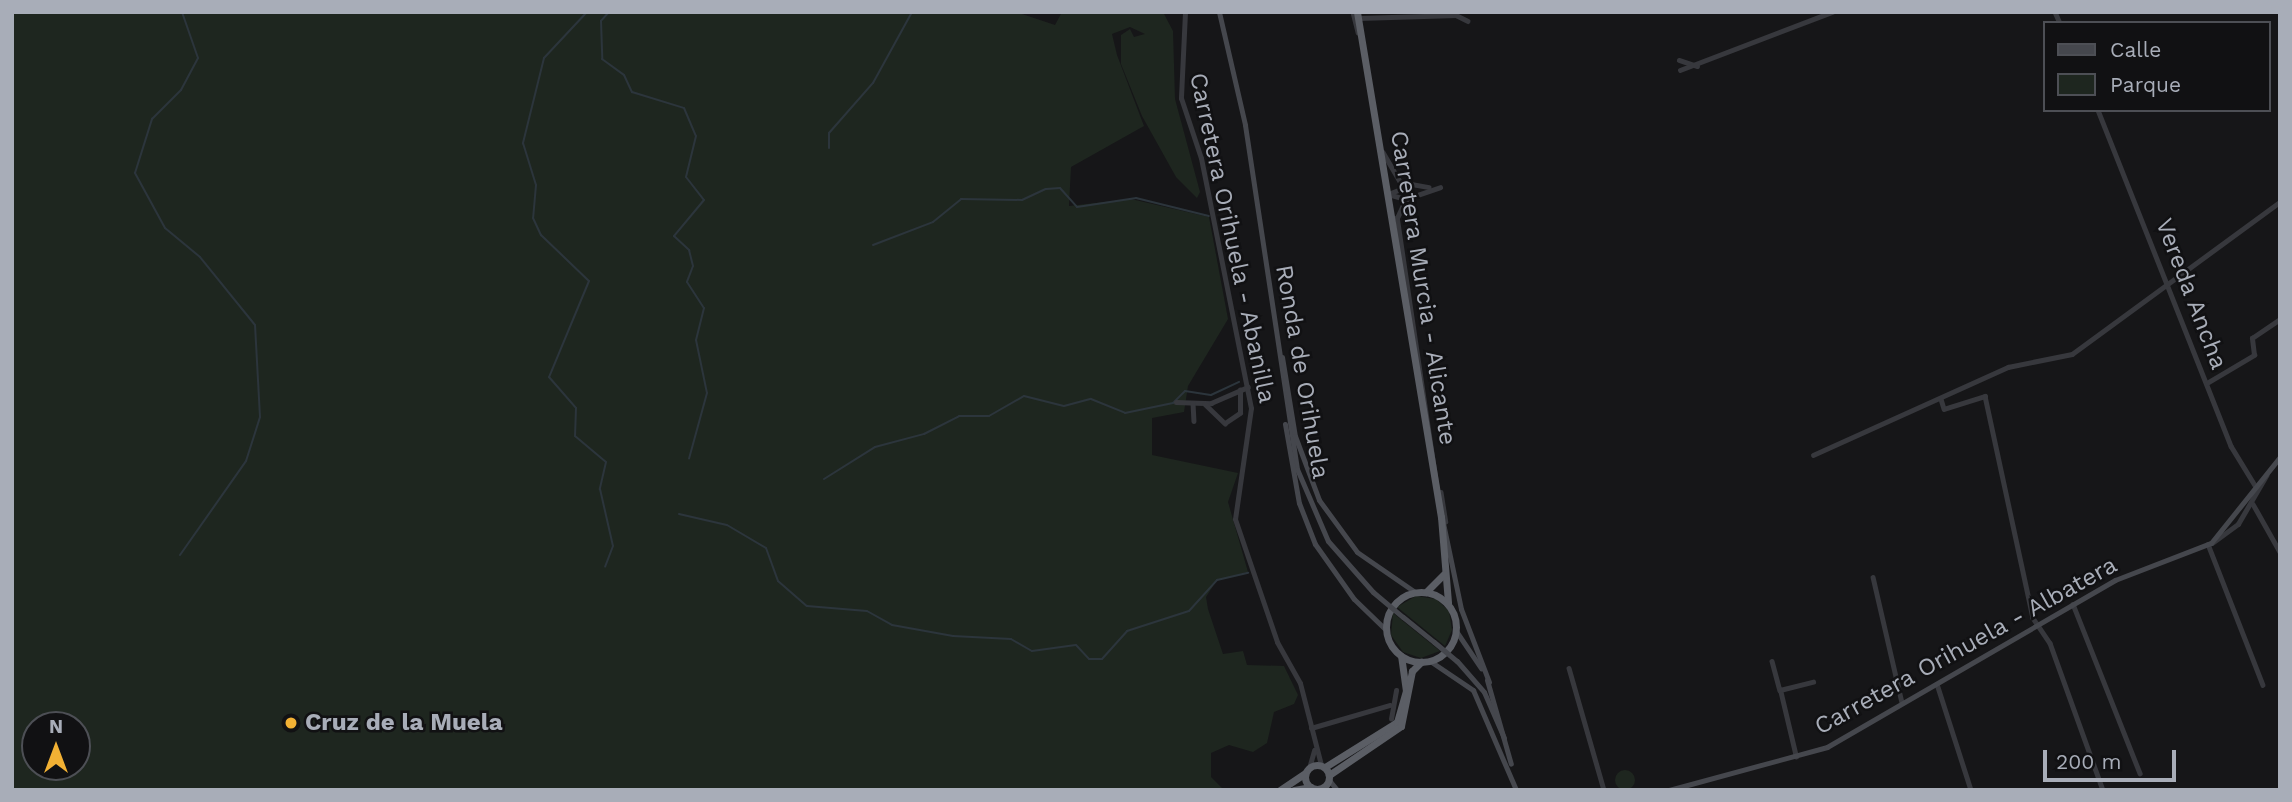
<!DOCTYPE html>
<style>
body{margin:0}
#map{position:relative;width:2292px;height:802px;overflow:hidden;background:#161618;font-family:"Work Sans",sans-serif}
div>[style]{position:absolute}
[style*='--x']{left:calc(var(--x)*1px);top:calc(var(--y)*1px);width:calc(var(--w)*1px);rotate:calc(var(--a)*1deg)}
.green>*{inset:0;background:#1e261f}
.round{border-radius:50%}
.stream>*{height:2px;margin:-1px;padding:0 1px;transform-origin:1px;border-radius:1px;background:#2c353c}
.minor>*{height:4.5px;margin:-2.25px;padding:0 2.25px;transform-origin:2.25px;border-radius:2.25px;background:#37383d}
.tertiary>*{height:5px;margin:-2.5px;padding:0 2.5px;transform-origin:2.5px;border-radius:2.5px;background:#37383d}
.secondary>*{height:5px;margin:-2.5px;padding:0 2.5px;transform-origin:2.5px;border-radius:2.5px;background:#45474d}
.trunk>*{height:7px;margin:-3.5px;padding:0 3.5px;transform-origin:3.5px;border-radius:3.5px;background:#5b5e65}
.trunk>.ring{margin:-3.5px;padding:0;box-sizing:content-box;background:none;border:7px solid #5b5e65;border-radius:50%}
.secondary-bridge>*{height:5px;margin:-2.5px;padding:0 2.5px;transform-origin:2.5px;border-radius:2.5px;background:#45474d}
.dots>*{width:19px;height:19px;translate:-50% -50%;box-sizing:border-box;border:4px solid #111113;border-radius:50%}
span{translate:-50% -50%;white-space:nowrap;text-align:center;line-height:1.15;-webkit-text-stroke:5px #111113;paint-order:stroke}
.street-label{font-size:24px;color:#a8adb8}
.poi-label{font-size:24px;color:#a8adb8;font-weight:700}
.left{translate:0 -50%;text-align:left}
.frame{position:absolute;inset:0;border:14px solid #a8adb8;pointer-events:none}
.legend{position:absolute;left:2043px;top:21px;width:228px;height:91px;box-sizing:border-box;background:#111113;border:2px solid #4d4f55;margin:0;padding:9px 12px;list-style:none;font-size:21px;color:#a8adb8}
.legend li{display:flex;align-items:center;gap:14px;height:35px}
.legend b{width:35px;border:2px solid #4d4f55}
.north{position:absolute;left:21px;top:711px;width:70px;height:70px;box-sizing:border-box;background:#111113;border:2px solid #4d4f55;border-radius:50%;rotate:0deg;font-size:19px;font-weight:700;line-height:28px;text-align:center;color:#a8adb8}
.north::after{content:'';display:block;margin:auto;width:24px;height:32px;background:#f2b134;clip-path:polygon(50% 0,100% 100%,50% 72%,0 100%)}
.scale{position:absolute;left:2043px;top:750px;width:133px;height:32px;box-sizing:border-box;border:4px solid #a8adb8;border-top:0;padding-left:9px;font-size:21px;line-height:24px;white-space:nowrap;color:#a8adb8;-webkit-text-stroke:5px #111113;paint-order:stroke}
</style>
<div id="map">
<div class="green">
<div style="clip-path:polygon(evenodd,12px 12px,1016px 12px,1055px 25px,1062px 12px,1163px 12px,1173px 31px,1175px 99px,1200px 192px,1197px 198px,1176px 177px,1142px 116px,1121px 64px,1121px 35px,1130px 29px,1134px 37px,1145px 34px,1130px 27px,1112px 34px,1117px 55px,1144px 126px,1071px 167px,1069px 206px,1131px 199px,1209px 217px,1228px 319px,1188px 386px,1184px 412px,1152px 418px,1152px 455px,1238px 473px,1228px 502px,1248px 572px,1217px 580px,1206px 597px,1208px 609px,1223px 654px,1243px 651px,1247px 665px,1284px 666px,1298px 695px,1294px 704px,1274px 712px,1267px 743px,1253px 752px,1229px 745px,1211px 753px,1211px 777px,1224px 790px,12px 790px,12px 12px,35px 725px,77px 725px,77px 767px,35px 767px,35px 725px)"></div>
<div style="clip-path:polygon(1416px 596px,1436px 599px,1449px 611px,1452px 630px,1445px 646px,1397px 607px)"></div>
<div style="clip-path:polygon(1393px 613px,1440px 651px,1421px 658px,1403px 652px,1391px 635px)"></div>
<div class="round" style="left:1615px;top:770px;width:20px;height:20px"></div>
</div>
<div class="stream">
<div style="--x:587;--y:12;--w:63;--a:133.1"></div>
<div style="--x:544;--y:58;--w:88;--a:103.9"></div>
<div style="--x:523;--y:143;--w:44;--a:72.8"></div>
<div style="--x:536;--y:185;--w:33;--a:95"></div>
<div style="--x:533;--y:218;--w:19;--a:65"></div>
<div style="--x:541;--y:235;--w:66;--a:43.8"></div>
<div style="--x:589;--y:281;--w:104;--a:112.6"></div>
<div style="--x:549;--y:377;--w:41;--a:48.9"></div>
<div style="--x:576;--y:408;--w:28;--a:92"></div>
<div style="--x:575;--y:436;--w:40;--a:40"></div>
<div style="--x:606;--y:462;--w:28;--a:103"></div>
<div style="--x:600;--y:489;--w:58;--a:77.2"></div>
<div style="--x:613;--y:546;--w:22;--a:111"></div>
<div style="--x:609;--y:12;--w:12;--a:132"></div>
<div style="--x:601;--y:21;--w:38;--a:88"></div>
<div style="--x:602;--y:59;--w:27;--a:36"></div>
<div style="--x:624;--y:75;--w:19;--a:65"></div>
<div style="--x:632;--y:92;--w:54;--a:17.1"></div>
<div style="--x:684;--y:108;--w:30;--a:67"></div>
<div style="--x:696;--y:136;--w:42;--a:103.7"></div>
<div style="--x:686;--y:177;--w:29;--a:52"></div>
<div style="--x:704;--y:200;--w:47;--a:129.8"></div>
<div style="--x:674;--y:236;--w:21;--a:43"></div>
<div style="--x:689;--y:250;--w:16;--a:76"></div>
<div style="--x:693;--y:266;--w:17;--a:111"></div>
<div style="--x:687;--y:282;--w:31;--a:57"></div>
<div style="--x:704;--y:308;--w:33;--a:104"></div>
<div style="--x:696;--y:340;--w:54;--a:78.3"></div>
<div style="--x:707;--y:393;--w:68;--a:105.3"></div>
<div style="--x:829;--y:148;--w:15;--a:-90"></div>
<div style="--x:829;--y:133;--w:67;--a:-48.7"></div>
<div style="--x:873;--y:83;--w:81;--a:-61.2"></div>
<div style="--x:873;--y:245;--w:64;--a:-21"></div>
<div style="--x:933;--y:222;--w:36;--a:-39"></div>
<div style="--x:961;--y:199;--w:61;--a:0.9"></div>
<div style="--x:1022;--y:200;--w:26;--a:-25"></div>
<div style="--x:1046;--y:189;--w:14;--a:-4"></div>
<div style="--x:1060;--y:188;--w:25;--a:48"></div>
<div style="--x:1077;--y:207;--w:60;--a:-8.7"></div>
<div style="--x:1136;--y:198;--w:75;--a:13.9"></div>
<div style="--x:824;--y:479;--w:60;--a:-32.1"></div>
<div style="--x:875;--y:447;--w:51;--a:-14.9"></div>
<div style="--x:924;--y:434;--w:39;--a:-27"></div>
<div style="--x:959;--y:416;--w:30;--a:0"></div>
<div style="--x:989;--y:416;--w:40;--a:-29.7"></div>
<div style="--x:1024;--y:396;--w:41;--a:14"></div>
<div style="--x:1064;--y:406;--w:28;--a:-15"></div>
<div style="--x:1091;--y:399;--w:37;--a:22"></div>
<div style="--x:1125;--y:413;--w:49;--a:-11.8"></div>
<div style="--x:1173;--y:403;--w:17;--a:-45"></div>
<div style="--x:1185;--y:391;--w:26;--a:9"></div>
<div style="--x:1211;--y:395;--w:31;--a:-25"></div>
<div style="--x:679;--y:514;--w:49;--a:12.9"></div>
<div style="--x:727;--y:525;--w:45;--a:30.5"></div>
<div style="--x:766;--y:548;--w:35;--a:70"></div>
<div style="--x:778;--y:581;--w:38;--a:41"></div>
<div style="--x:807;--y:606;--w:60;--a:4.8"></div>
<div style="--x:867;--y:611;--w:29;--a:29"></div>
<div style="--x:892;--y:625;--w:62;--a:10.2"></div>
<div style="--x:953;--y:636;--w:58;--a:3"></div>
<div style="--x:1011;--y:639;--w:24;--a:30"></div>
<div style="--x:1032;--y:651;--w:44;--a:-7.8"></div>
<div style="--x:1076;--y:645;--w:19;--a:47"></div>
<div style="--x:1089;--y:659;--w:13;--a:0"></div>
<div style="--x:1102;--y:659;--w:38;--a:-48"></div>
<div style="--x:1127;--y:631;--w:65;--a:-17.9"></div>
<div style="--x:1189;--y:611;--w:42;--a:-47.9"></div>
<div style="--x:1217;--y:580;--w:32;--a:-13"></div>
<div style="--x:180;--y:555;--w:115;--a:-54.9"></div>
<div style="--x:246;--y:461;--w:46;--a:-72.3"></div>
<div style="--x:260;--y:417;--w:92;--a:-93.1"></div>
<div style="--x:255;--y:325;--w:87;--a:-129"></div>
<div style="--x:200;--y:257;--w:45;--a:-140.4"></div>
<div style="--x:165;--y:228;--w:63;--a:-118.6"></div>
<div style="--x:135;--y:173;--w:57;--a:-72.5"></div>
<div style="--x:152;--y:119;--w:41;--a:-45"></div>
<div style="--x:181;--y:90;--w:36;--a:-62"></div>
<div style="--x:198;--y:58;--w:49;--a:-109.2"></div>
</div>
<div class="minor">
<div style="--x:1353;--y:12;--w:21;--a:76"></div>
<div style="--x:2055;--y:12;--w:12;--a:66"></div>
<div style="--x:1359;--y:18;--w:97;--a:-1.8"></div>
<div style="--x:1456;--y:15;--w:13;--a:27"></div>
<div style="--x:1679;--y:60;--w:19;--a:18"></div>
<div style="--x:1680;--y:70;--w:163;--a:-20.9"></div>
<div style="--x:2098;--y:110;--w:361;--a:68.4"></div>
<div style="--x:2231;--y:446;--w:48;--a:58.6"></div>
<div style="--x:1383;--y:152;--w:34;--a:60"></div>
<div style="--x:1400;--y:182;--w:29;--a:10"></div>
<div style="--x:1388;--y:194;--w:19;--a:16"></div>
<div style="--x:1406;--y:199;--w:12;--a:-110"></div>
<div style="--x:1388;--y:194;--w:17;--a:-21"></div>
<div style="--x:2207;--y:383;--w:55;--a:-30.8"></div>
<div style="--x:2254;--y:355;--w:17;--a:-97"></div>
<div style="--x:2252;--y:338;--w:34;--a:-34"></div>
<div style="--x:1941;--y:399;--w:10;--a:73"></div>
<div style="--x:1944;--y:409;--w:43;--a:-17.6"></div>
<div style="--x:1985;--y:396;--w:227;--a:77.8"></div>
<div style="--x:2033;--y:618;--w:30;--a:56"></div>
<div style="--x:2050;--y:643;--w:156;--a:70.2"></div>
<div style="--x:1176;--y:402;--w:35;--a:2"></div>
<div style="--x:1211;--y:403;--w:40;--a:-23.4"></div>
<div style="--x:1193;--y:403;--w:18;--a:87"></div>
<div style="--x:1205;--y:404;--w:28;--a:44"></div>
<div style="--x:1225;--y:423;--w:18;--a:-34"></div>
<div style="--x:1240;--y:413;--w:23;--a:-90"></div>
<div style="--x:1813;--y:455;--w:214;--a:-24.3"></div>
<div style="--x:2008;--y:367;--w:65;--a:-11.5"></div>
<div style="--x:2072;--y:354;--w:258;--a:-36.2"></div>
<div style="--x:1441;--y:492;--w:30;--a:81"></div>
<div style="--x:1438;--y:497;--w:282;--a:-98.4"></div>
<div style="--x:1397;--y:218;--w:21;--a:-65"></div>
<div style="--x:1406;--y:199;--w:36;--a:-19"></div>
<div style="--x:2253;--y:504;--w:55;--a:60.6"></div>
<div style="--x:2212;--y:543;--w:32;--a:-36"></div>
<div style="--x:2238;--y:524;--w:56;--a:-59.7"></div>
<div style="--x:2208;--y:544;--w:151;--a:68.7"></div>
<div style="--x:1873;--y:577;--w:129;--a:77"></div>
<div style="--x:2073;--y:604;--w:182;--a:68.4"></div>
<div style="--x:1772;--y:661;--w:30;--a:75"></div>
<div style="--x:1569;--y:668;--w:127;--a:74"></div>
<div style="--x:1937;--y:684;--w:111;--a:72.2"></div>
<div style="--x:1391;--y:719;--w:29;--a:-80"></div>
<div style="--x:1311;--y:728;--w:82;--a:-16.2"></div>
<div style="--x:1796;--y:757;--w:69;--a:-103.4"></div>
<div style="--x:1780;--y:690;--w:34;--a:-14"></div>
</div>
<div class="tertiary">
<div style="--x:1185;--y:12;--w:86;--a:92.7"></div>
<div style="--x:1181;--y:98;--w:63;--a:71.6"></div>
<div style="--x:1201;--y:158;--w:255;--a:78.7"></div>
<div style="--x:1251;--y:408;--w:112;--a:98.2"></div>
<div style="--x:1235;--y:519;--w:130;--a:71.1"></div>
<div style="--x:1277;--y:642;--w:47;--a:60.7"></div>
<div style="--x:1300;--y:683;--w:85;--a:75.6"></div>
<div style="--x:1309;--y:768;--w:19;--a:-74"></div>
</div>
<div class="secondary">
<div style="--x:1219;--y:12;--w:116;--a:77"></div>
<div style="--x:1245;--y:125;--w:348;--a:81.4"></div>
<div style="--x:1297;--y:469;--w:78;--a:66.7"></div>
<div style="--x:1328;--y:541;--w:68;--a:48.6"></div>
<div style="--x:1282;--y:357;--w:80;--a:80.7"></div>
<div style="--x:1295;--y:436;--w:68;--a:69.4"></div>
<div style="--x:1319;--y:500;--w:64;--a:53.8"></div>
<div style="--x:1357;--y:552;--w:70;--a:34.6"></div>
<div style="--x:1285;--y:424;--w:80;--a:80"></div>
<div style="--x:1299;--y:503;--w:44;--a:68.7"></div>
<div style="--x:1315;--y:544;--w:67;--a:54.7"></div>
<div style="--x:1354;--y:599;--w:45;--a:44.1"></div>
<div style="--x:1442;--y:518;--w:93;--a:78.2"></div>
<div style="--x:1461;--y:609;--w:78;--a:69"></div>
<div style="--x:1403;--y:617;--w:40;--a:39"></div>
<div style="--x:1456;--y:631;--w:45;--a:56"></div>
<div style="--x:1430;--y:661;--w:52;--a:34"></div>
<div style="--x:1473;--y:690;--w:109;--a:66.7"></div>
<div style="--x:1457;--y:661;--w:41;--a:48.9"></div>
<div style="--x:1484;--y:692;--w:50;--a:66.5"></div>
<div style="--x:1487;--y:680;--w:87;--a:74.1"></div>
<div style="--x:1329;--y:780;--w:13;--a:51"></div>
<div style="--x:1316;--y:789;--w:1;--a:90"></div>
<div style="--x:1669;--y:790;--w:164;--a:-15.2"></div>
<div style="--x:1827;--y:747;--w:333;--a:-30.1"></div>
<div style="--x:2115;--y:580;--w:103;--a:-21.1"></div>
<div style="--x:2211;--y:543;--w:110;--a:-51.3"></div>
</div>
<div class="trunk">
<div style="--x:1357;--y:12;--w:512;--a:80.56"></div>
<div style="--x:1441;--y:517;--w:86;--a:85.3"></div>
<div class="ring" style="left:1386px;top:592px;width:63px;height:63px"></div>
<div style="--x:1426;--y:592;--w:25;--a:-45"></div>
<div class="ring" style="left:1305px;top:765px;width:17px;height:17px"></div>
<div style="--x:1325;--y:767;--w:85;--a:-32"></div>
<div style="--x:1397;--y:722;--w:32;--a:-74"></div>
<div style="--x:1406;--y:691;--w:35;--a:-98"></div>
<div style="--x:1329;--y:775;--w:87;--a:-34.2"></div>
<div style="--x:1401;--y:726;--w:56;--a:-78.7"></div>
<div style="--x:1412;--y:671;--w:13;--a:-45"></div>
<div style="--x:1280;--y:790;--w:30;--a:-34"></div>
<div style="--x:1294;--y:790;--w:17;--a:-10"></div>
</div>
<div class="secondary-bridge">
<div style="--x:1373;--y:592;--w:39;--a:40"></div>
<div style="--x:1434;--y:642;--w:30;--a:40"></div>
</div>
<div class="dots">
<div style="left:291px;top:723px;background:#f2b134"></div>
</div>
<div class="street-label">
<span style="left:1232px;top:238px;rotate:78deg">Carretera Orihuela - Abanilla</span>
<span style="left:1423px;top:288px;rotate:81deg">Carretera Murcia - Alicante</span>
<span style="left:2191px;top:294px;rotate:69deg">Vereda Ancha</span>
<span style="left:1302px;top:372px;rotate:80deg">Ronda de Orihuela</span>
<span style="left:1966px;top:646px;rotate:-29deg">Carretera Orihuela - Albatera</span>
</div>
<div class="poi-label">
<span class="left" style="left:305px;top:723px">Cruz de la Muela</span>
</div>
<div class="frame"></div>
<ul class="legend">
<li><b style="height:9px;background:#45474d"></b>Calle</li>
<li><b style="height:19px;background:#1e261f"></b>Parque</li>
</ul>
<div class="north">N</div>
<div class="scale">200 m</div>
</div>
